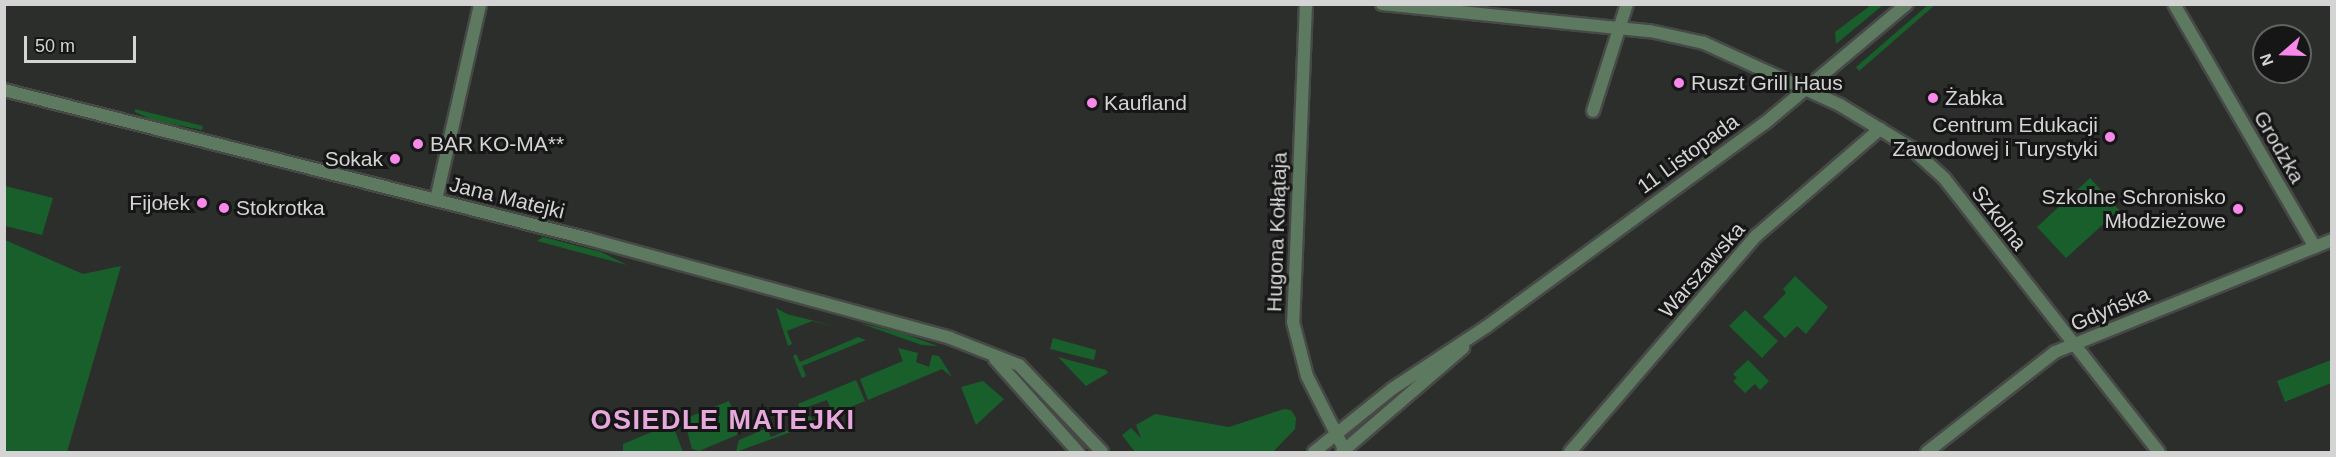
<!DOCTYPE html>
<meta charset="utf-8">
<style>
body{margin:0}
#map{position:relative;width:2336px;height:457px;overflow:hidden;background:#2c2e2c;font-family:Helvetica,sans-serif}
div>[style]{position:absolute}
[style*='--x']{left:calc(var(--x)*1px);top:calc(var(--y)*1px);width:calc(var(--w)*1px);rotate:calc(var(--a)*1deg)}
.green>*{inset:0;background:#195f2b}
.roads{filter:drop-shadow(2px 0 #474947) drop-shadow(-2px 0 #474947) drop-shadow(0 2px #474947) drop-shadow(0 -2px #474947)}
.minor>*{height:12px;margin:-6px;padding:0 6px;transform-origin:6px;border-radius:6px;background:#5d7a61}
.tertiary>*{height:12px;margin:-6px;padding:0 6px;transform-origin:6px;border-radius:6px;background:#5d7a61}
.dots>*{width:16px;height:16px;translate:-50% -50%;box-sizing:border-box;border:3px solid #151615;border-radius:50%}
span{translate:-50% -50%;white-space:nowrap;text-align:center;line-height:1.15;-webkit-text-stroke:6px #151615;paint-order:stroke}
.poi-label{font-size:21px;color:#d3d4d3}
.left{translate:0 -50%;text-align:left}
.right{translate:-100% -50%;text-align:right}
.street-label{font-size:21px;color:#d3d4d3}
.district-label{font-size:27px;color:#e7a9dd;font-weight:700;letter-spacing:1.5px}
.frame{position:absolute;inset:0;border:6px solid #d3d4d3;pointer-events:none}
.north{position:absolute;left:2252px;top:24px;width:60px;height:60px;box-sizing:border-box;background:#151615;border:2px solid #616261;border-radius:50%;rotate:250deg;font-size:16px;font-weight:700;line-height:24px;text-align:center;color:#d3d4d3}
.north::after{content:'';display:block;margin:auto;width:21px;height:27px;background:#f888ea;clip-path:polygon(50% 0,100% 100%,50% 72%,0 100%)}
.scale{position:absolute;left:24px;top:36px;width:112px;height:27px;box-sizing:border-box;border:3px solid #d3d4d3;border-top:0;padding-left:8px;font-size:18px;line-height:21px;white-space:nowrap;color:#d3d4d3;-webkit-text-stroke:4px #151615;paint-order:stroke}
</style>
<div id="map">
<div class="green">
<div style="clip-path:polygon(1929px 4px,1935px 5px,1859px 71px,1856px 67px)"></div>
<div style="clip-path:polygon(1871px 5px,1883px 5px,1836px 44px,1835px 32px)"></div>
<div style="clip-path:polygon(135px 109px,203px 126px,202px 130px,153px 120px,135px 112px)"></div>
<div style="clip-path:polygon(2090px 178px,2119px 210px,2066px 258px,2037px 227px)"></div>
<div style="clip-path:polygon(5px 186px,53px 198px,42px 235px,5px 226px)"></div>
<div style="clip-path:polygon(543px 237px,601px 252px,627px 265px,537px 241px)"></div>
<div style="clip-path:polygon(5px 240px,83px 274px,121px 266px,67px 452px,5px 452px)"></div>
<div style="clip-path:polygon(1795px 276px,1828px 307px,1806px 334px,1797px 326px,1785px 338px,1763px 317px,1786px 293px,1783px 289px)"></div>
<div style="clip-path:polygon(776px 308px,787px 314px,842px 328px,812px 321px,787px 331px,792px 344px,788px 346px)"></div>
<div style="clip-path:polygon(1745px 310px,1778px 341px,1762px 358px,1729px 326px)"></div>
<div style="clip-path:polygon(859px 323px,902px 333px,938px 346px,922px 345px)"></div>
<div style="clip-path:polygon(858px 337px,866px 340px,802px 366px,806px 376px,802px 378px,793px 356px,796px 354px,800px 362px)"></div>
<div style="clip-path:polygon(1053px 338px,1096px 350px,1094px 360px,1050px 349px)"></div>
<div style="clip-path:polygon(898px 348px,918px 353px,916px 362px,929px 367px,932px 355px,939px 356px,952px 377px,942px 369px,868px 400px,860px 379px,903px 361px)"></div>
<div style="clip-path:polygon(1058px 357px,1106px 370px,1108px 373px,1086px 386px)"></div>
<div style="clip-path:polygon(1748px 360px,1769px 381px,1760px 390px,1755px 384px,1745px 393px,1733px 381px,1737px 378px,1733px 374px)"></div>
<div style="clip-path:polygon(2331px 360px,2331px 383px,2285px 402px,2277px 381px)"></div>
<div style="clip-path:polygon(856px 380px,865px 401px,807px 425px,804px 418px,810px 416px,813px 420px,832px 412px,827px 400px,807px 407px,808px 412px,803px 415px,798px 404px)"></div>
<div style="clip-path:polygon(983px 381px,1004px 399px,976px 425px,961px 387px)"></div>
<div style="clip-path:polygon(729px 401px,739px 423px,737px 435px,699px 451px,692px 449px,684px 419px)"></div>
<div style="clip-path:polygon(1284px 409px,1291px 410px,1296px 418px,1295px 429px,1273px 452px,1135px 452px,1122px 435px,1131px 428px,1141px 438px,1136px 425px,1155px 414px,1229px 427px)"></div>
<div style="clip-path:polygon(799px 421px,802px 428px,736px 452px,739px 440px,767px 428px,771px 437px,793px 428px,792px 424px)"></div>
<div style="clip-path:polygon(666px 426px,675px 431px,683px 452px,623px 452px,623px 444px)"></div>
</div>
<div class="roads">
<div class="minor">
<div style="--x:1306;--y:4;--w:318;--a:92.3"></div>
<div style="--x:1293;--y:322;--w:56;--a:75.5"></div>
<div style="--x:1307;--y:376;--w:84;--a:63.1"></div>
<div style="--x:1382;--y:4;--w:269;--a:5.8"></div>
<div style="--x:1650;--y:31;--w:55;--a:12.5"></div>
<div style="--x:1704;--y:43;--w:149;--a:24.5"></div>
<div style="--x:1840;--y:105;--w:83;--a:31.2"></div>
<div style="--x:1911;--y:148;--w:45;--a:42.3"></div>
<div style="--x:1944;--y:178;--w:348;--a:51.9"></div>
<div style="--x:2174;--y:4;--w:281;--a:59.9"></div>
<div style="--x:1593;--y:111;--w:112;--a:-72.4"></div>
<div style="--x:436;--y:200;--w:201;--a:-77.3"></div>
<div style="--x:1570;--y:452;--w:285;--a:-49.3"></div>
<div style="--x:1756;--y:236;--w:164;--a:-40.8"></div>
<div style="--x:1927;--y:452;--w:162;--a:-38"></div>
<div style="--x:2055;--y:352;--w:299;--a:-22"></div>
</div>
<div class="tertiary">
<div style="--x:4;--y:90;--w:604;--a:14.29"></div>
<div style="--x:589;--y:239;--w:374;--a:15.3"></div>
<div style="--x:950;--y:338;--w:74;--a:21.4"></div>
<div style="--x:1019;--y:365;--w:120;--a:46.3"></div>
<div style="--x:995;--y:359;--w:125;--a:48.3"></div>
<div style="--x:1314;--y:452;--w:100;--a:-38.9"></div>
<div style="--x:1392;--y:389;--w:113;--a:-33.4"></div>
<div style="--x:1486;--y:327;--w:346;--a:-36.2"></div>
<div style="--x:1765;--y:123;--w:185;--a:-40"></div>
<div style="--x:1342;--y:452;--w:160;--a:-40.7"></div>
</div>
</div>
<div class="dots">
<div style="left:1679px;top:83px;background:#f888ea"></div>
<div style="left:1933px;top:98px;background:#f888ea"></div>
<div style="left:1092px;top:103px;background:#f888ea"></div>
<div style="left:2110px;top:137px;background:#f888ea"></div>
<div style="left:418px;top:144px;background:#f888ea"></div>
<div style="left:395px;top:159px;background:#f888ea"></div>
<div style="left:202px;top:203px;background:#f888ea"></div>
<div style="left:224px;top:208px;background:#f888ea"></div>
<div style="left:2238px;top:209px;background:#f888ea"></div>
</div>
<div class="poi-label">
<span class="left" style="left:1691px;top:83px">Ruszt Grill Haus</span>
<span class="left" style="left:1945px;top:98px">Żabka</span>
<span class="left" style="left:1104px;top:103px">Kaufland</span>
<span class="right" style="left:2098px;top:137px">Centrum Edukacji<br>Zawodowej i Turystyki</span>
<span class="left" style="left:430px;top:144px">BAR KO-MA**</span>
<span class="right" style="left:383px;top:159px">Sokak</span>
<span class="right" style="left:2226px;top:209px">Szkolne Schronisko<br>Młodzieżowe</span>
<span class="right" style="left:190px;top:203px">Fijołek</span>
<span class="left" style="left:236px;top:208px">Stokrotka</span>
</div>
<div class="street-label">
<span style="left:2279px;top:147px;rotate:60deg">Grodzka</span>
<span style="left:1688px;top:154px;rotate:-36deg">11 Listopada</span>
<span style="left:507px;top:198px;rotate:14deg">Jana Matejki</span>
<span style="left:1999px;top:218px;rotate:52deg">Szkolna</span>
<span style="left:1277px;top:232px;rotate:-88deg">Hugona Kołłątaja</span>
<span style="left:1702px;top:270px;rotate:-49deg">Warszawska</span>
<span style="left:2110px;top:309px;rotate:-23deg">Gdyńska</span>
</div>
<div class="district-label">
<span style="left:723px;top:421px">OSIEDLE MATEJKI</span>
</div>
<div class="frame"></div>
<div class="north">N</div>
<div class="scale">50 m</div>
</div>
